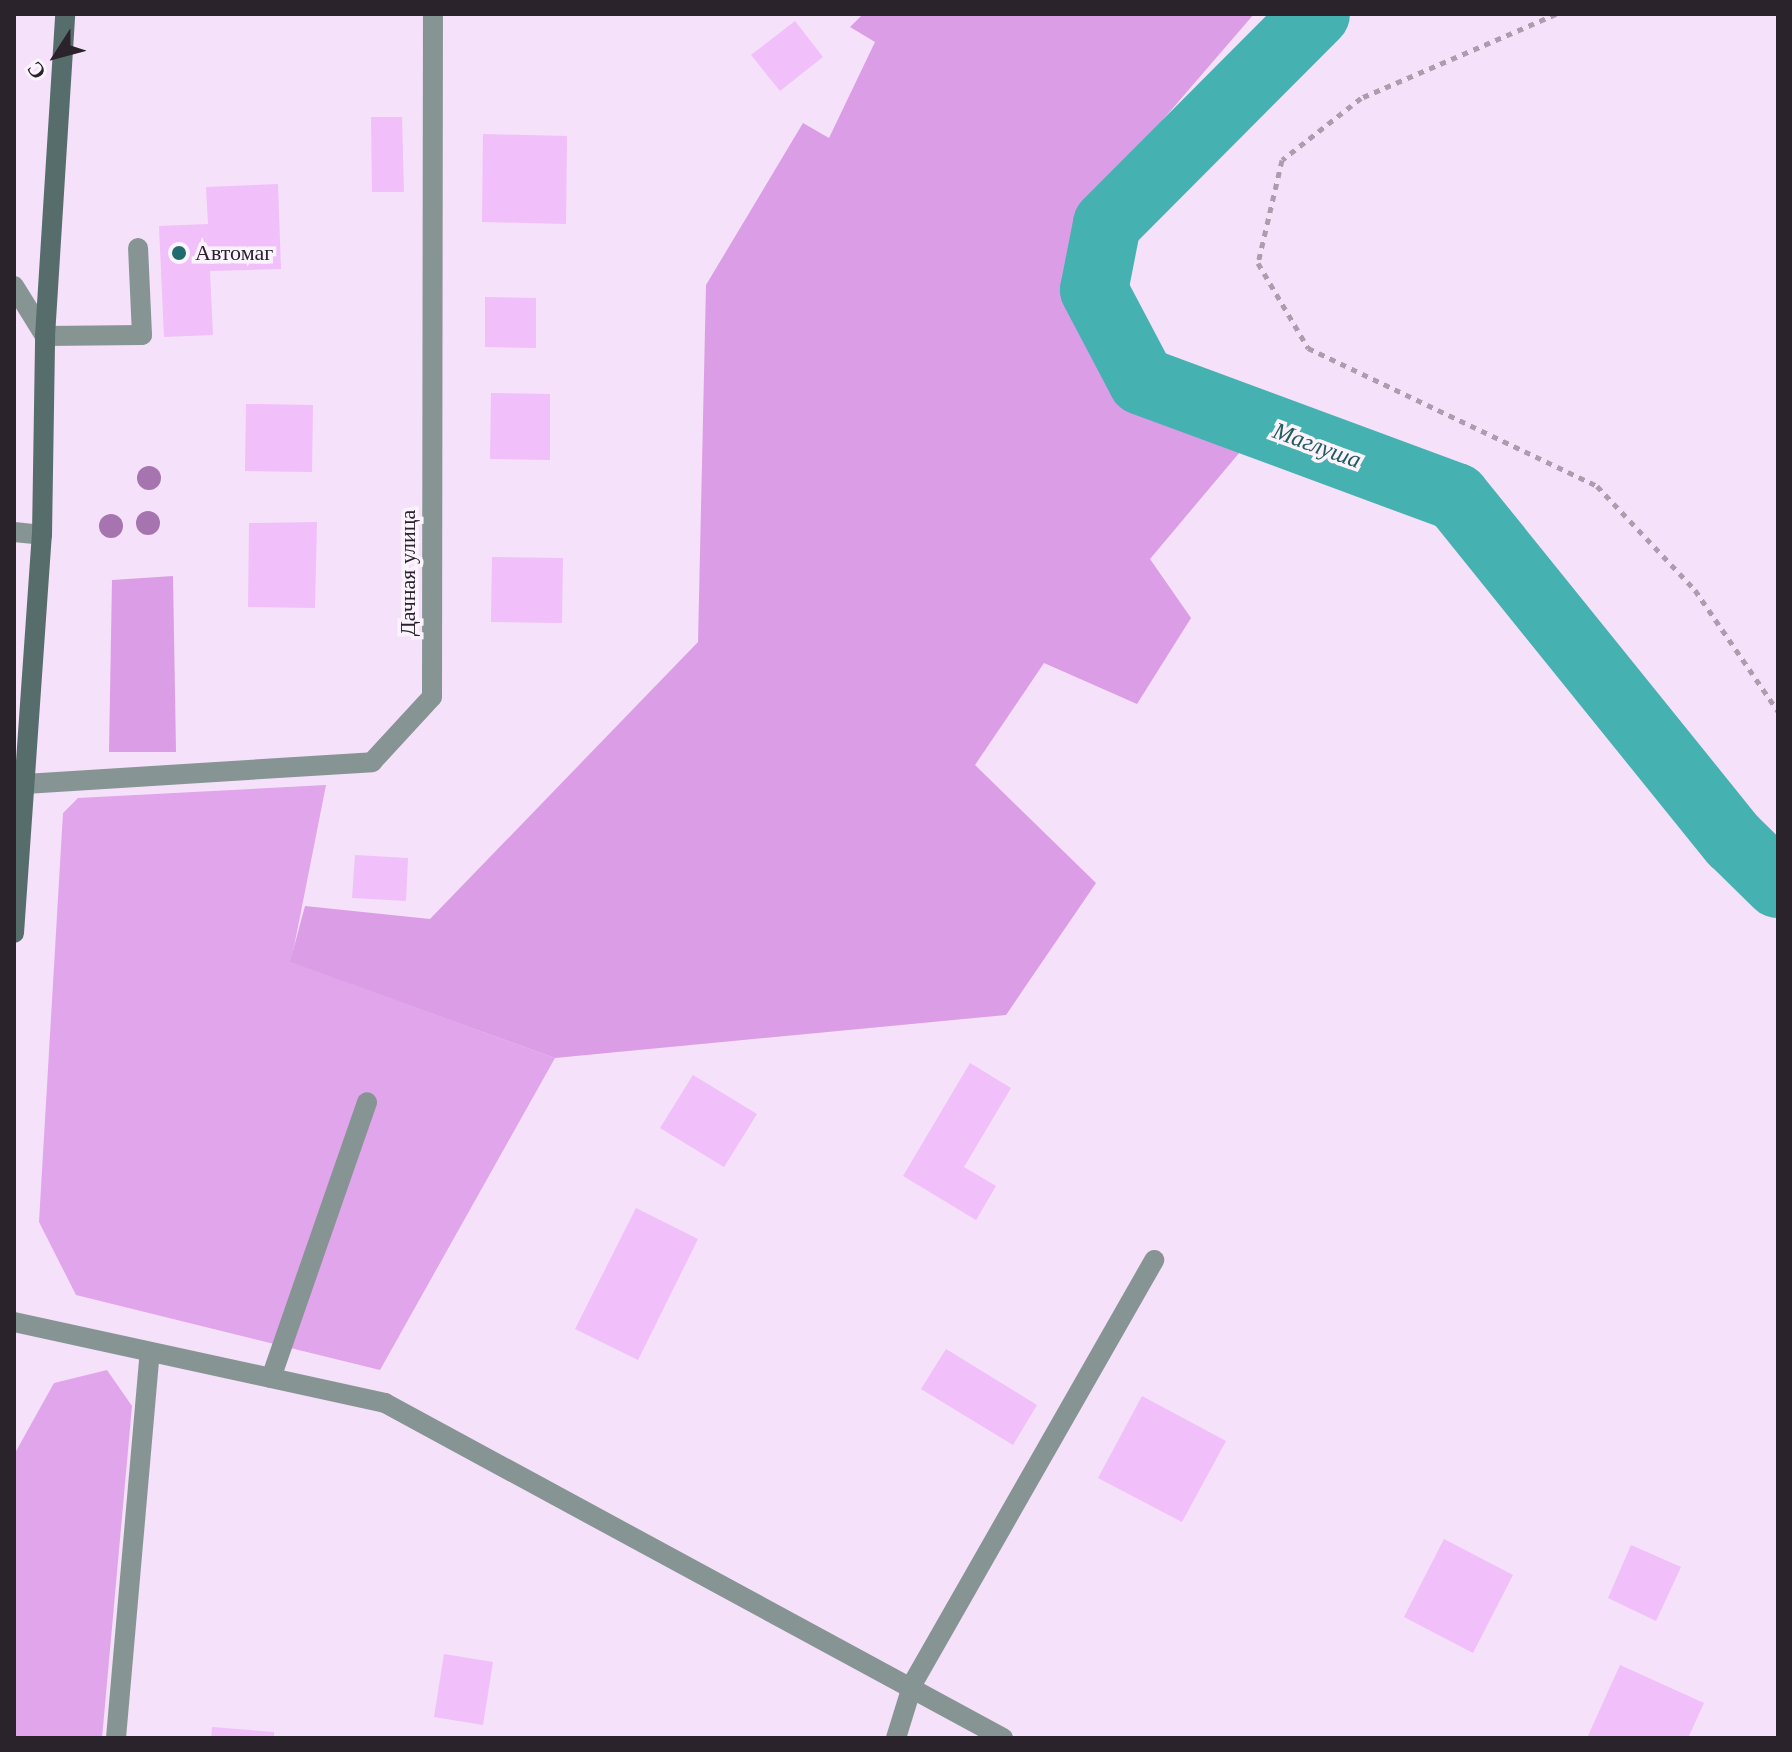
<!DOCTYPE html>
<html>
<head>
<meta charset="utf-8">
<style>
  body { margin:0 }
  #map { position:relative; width:1792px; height:1752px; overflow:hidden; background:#f5e1f9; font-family:"Times New Roman",serif }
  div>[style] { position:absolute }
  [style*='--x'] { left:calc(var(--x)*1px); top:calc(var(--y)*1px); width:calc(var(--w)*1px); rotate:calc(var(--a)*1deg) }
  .green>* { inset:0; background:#e0a5eb }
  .forest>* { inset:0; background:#db9de6 }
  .river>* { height:68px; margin:-34px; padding:0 34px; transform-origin:34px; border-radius:34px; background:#46b1b1 }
  .building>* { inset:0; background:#f1bffa }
  .path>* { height:5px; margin-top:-2.5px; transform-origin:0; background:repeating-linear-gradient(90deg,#ac9cae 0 6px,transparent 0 12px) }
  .lane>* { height:20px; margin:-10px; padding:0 10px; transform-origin:10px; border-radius:10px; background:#869594 }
  .street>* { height:20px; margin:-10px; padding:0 10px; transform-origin:10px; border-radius:10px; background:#869594 }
  .secondary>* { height:20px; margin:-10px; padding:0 10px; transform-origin:10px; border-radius:10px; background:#576d6c }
  .trees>* { width:24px; height:24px; margin:-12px; border-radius:50%; background:#a674af }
  .dots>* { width:22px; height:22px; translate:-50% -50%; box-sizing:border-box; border:4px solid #fbf3fd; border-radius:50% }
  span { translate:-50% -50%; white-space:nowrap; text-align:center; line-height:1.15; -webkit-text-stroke:7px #fbf3fd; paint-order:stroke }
  .poi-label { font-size:22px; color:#2a232b }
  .left { translate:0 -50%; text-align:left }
  .street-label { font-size:22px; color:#2a232b }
  .water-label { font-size:24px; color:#225d5d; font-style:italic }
  .frame { position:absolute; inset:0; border:16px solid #2a232b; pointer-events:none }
  .north { position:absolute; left:16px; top:16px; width:80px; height:80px; -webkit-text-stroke:6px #fbf3fd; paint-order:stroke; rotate:234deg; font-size:22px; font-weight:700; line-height:32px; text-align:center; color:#2a232b }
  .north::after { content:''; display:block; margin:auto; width:28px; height:36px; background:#2a232b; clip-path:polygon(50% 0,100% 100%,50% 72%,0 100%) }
</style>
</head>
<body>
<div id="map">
  <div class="green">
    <div style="clip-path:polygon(326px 785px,291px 962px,555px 1058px,380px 1370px,76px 1295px,39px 1222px,63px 813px,78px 798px)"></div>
    <div style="clip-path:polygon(107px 1370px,132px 1406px,102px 1738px,14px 1738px,15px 1453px,54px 1383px)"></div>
  </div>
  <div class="forest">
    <div style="clip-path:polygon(863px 14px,1254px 14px,1091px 203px,1060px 289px,1126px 399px,1245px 446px,1150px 559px,1191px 618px,1137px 704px,1044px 663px,975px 765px,1096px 883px,1006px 1015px,555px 1058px,290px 962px,305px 906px,430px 919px,698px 642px,706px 285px,803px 123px,829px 138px,875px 42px,850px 27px)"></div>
    <div style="clip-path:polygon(173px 576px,176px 752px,109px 752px,112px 580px)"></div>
  </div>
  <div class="river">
    <div style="--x:1316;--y:14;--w:296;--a:134.9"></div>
    <div style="--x:1107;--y:224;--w:67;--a:101.1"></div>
    <div style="--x:1094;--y:290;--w:103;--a:62.2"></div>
    <div style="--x:1142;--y:381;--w:335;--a:20.3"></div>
    <div style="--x:1456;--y:497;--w:442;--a:51.1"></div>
    <div style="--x:1734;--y:841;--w:62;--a:44.3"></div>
  </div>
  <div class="building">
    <div style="clip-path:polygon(795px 21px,823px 57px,780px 91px,751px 55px)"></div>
    <div style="clip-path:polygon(371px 117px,402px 117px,404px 192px,372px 192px)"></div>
    <div style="clip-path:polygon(483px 134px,567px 136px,566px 224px,482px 222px)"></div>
    <div style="clip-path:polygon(278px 184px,281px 269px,210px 271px,213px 335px,164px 337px,159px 226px,208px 224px,206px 187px)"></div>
    <div style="clip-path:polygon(485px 297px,536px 298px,536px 348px,485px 347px)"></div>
    <div style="clip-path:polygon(491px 393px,550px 394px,550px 460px,490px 459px)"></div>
    <div style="clip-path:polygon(246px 404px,313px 405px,312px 472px,245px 471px)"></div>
    <div style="clip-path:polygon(317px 522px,315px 608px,248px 607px,249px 523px)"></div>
    <div style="clip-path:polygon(492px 557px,563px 558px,562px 623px,491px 622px)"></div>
    <div style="clip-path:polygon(355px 855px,408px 858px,406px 901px,352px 898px)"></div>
    <div style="clip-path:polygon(970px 1063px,1011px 1088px,964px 1167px,996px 1186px,976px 1220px,903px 1176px)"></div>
    <div style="clip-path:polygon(693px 1075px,757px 1114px,724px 1167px,660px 1128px)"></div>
    <div style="clip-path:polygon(636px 1208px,698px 1239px,638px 1360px,575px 1329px)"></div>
    <div style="clip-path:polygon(946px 1349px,1037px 1405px,1013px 1445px,921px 1389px)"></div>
    <div style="clip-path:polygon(1142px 1396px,1226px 1441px,1182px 1522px,1098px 1478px)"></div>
    <div style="clip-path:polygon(1444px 1539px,1513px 1575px,1473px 1653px,1404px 1617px)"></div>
    <div style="clip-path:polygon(1631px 1545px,1681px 1567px,1656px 1621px,1608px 1598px)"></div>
    <div style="clip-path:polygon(444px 1654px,493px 1662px,483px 1725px,434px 1717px)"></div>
    <div style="clip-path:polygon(1620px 1665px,1704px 1703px,1688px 1738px,1587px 1738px)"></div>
    <div style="clip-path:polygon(212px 1727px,274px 1732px,274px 1738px,211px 1738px)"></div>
  </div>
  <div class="path">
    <div style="--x:1556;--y:14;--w:212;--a:156.7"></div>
    <div style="--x:1361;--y:98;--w:100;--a:141.9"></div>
    <div style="--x:1282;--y:160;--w:106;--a:103.1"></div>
    <div style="--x:1258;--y:263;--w:99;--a:59.5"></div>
    <div style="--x:1308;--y:348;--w:320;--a:25.5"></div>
    <div style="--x:1597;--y:486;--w:143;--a:46.7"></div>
    <div style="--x:1695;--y:590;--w:147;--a:55.6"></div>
  </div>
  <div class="lane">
    <div style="--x:45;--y:336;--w:97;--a:-0.6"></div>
    <div style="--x:142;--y:335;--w:87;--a:-92.6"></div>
    <div style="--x:271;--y:1378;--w:292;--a:-70.8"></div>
    <div style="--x:116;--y:1738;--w:387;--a:-85"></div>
    <div style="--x:896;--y:1738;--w:58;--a:-72.8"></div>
    <div style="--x:913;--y:1683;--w:487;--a:-60.3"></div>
  </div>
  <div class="street">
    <div style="--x:14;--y:286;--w:59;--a:58.2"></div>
    <div style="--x:14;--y:532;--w:28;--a:6"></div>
    <div style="--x:25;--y:784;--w:348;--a:-3.6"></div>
    <div style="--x:372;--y:762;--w:88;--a:-47.3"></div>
    <div style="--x:432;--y:697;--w:683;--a:-89.92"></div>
    <div style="--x:14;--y:1322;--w:380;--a:12.3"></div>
    <div style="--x:385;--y:1403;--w:703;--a:28.46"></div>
  </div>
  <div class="secondary">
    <div style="--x:14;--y:933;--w:399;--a:-86"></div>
    <div style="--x:42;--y:535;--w:199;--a:-89.1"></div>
    <div style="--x:45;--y:336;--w:323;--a:-86.4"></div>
  </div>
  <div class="trees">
    <div style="left:149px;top:478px"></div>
    <div style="left:148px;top:523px"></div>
    <div style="left:111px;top:526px"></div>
  </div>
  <div class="dots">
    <div style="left:179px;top:253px;background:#206c6c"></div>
  </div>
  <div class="poi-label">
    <span class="left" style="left:195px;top:253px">Автомаг</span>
  </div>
  <div class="street-label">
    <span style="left:408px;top:573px;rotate:-90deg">Дачная улица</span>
  </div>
  <div class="water-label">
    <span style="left:1317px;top:446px;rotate:20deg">Маглуша</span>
  </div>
  <div class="frame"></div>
  <div class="north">С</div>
</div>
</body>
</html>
